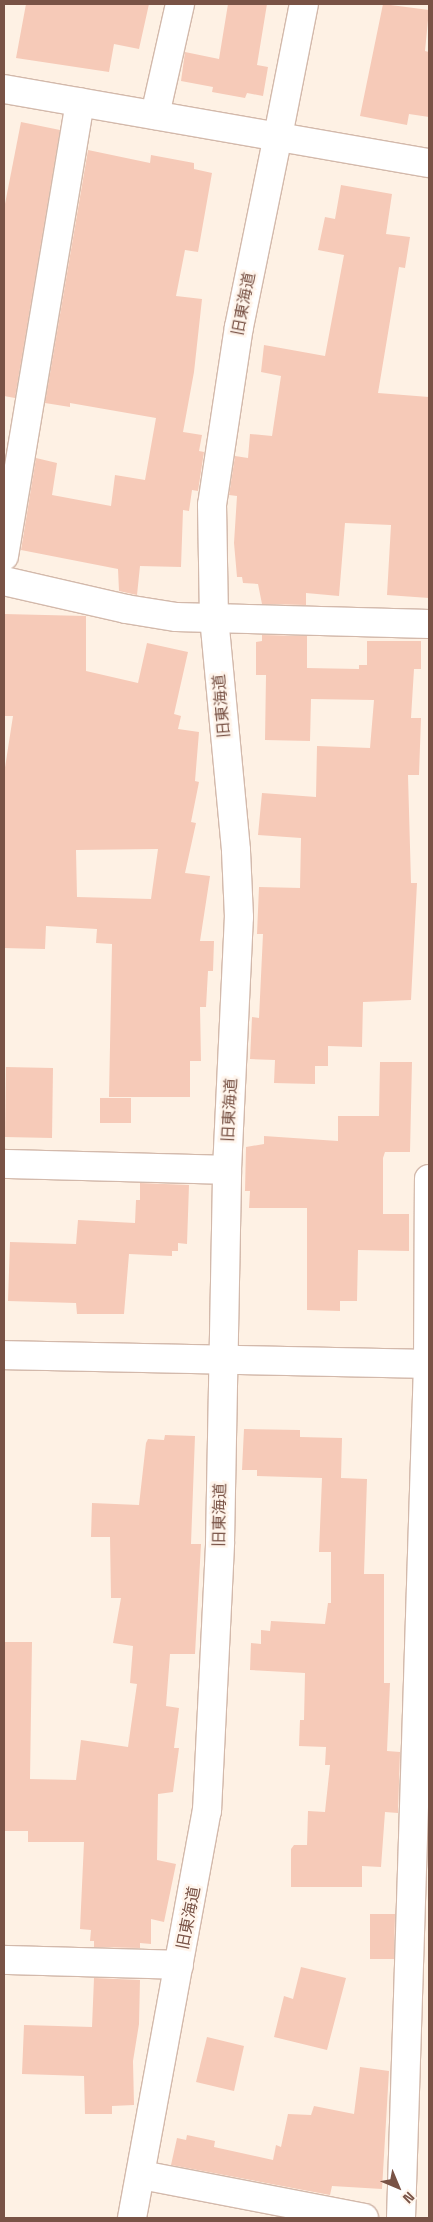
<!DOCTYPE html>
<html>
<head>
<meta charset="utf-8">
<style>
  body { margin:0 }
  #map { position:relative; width:433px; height:2222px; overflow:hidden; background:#fef1e4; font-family:"Space Grotesk","Noto Sans JP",sans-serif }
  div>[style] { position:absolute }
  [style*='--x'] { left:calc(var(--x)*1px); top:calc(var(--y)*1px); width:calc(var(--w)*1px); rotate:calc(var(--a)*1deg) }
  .building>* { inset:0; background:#f6cab8 }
  .roads { filter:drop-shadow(1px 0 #d3b9ab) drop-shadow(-1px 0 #d3b9ab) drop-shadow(0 1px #d3b9ab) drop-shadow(0 -1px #d3b9ab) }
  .street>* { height:28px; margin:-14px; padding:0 14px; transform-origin:14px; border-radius:14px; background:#fff }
  .secondary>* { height:28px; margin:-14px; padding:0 14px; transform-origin:14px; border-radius:14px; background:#fff }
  span { translate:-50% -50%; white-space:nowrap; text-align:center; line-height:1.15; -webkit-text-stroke:5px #fff5ec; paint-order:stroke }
  .street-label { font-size:16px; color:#795346 }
  .frame { position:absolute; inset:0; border:5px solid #795346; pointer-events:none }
  .north { position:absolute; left:373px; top:2162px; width:50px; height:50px; -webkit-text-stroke:4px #fff5ec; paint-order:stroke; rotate:135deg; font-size:14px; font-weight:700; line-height:20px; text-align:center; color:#795346 }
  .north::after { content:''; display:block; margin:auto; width:18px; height:22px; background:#795346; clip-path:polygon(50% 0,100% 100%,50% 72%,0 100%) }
</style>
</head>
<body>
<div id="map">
  <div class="building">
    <div style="clip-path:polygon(26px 4px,149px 4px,139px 49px,114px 44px,109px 72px,16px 58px)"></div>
    <div style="clip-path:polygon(228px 4px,267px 4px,257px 65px,268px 67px,263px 96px,247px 93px,245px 98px,212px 92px,213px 87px,181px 81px,185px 52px,219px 59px)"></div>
    <div style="clip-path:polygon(383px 4px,429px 10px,425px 51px,429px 52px,429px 117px,409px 114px,407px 125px,360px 116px)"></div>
    <div style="clip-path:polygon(21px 122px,60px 130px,15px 398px,4px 396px,4px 209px)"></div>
    <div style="clip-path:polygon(88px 150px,150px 163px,151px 155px,194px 163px,194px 169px,212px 173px,198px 252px,185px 250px,176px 296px,202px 299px,194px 372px,183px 432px,202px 435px,199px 451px,204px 452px,198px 491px,192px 490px,189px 511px,183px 510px,181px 567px,140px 566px,137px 595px,119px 591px,118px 569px,21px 550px,36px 458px,57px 463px,52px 495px,111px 506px,115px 475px,145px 480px,156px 418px,70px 403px,70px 407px,45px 403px)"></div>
    <div style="clip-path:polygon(341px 185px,392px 194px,386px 234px,410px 237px,405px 268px,399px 267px,378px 393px,429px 397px,429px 598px,387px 595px,391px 525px,345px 523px,339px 596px,306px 593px,306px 605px,262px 604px,258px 584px,243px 583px,242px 577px,237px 577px,234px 543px,237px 496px,229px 495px,235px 456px,248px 458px,250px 434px,272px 436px,281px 376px,261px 372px,264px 345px,325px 356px,344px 255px,318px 250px,325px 217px,335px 219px)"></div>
    <div style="clip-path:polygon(evenodd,4px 614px,86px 616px,86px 671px,138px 683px,147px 643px,188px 652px,174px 714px,181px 716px,178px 729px,199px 732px,195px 781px,199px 782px,191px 822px,196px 823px,185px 873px,210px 876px,200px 941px,214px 941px,213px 971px,208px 971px,206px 1007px,200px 1007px,201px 1061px,190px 1061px,190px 1097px,109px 1097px,112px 944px,96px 943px,97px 929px,46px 926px,45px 949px,4px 948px,4px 774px,13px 716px,4px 716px,4px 614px,158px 849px,151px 899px,77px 897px,76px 850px,158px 849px)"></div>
    <div style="clip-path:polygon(262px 635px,307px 636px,307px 668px,359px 669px,359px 665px,367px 665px,367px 641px,421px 641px,421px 669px,414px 669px,411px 718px,421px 718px,419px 775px,408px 775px,411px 883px,417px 883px,411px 1000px,363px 1002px,362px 1047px,328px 1046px,328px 1066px,315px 1066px,315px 1084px,274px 1083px,275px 1060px,250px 1059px,252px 1017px,259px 1018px,263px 934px,257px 934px,259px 887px,300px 888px,301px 838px,258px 835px,262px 793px,316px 797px,317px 746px,370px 748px,374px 700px,311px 699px,310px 741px,265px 740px,266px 675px,256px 675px,256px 642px,262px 641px)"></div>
    <div style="clip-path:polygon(380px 1062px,412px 1062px,410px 1152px,385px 1152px,383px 1158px,383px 1214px,409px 1214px,409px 1251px,358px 1250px,357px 1301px,340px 1301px,340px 1311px,307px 1310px,307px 1208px,249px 1208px,250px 1191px,245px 1191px,246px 1147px,264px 1144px,264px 1136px,338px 1141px,338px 1116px,379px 1116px)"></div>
    <div style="clip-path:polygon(6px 1067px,53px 1068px,52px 1138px,5px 1137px)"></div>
    <div style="clip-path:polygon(100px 1098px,131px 1098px,131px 1123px,100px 1123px)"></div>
    <div style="clip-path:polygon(140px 1183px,189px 1185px,187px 1244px,178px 1243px,178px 1251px,172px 1251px,172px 1256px,129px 1254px,124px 1314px,77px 1314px,76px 1303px,8px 1301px,10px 1242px,76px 1244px,78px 1220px,135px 1223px,136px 1200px,140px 1200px)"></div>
    <div style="clip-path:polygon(244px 1429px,300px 1430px,300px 1437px,342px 1438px,341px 1478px,367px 1479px,364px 1574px,384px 1574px,384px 1683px,390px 1683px,387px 1751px,400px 1752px,398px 1813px,385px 1812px,381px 1867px,362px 1866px,362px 1887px,291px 1887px,291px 1849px,294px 1845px,307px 1845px,308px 1811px,325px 1812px,330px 1765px,325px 1765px,326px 1747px,299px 1746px,300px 1720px,304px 1720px,305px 1673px,250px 1670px,251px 1643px,261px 1644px,261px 1630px,270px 1631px,271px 1621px,325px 1624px,328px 1603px,331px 1603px,331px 1552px,319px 1552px,322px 1478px,257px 1476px,257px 1470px,242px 1470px)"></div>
    <div style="clip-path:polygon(165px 1435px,195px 1436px,191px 1544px,201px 1544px,195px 1654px,170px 1654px,166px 1706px,179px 1708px,174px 1748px,179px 1748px,173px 1792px,158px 1794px,157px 1860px,176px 1864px,164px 1922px,151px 1919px,151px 1944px,140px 1943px,140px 1948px,94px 1947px,94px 1941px,90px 1941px,91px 1930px,80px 1929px,84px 1842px,28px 1842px,28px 1831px,4px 1831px,4px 1642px,32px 1642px,30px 1779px,76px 1780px,81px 1740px,128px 1747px,137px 1684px,130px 1683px,133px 1646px,113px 1643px,121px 1598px,111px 1598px,110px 1537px,91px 1537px,92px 1503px,139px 1505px,146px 1443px,148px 1439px,164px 1440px)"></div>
    <div style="clip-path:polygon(370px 1914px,395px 1914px,394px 1959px,370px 1959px)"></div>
    <div style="clip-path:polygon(301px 1967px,346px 1978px,327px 2050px,274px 2037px,284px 1996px,293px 1999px)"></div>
    <div style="clip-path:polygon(94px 1978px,140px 1980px,139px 2024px,133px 2061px,134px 2105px,112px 2106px,112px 2114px,85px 2114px,84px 2076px,22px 2074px,24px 2025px,92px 2027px)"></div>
    <div style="clip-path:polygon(207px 2037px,244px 2046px,234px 2091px,196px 2082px)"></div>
    <div style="clip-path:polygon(360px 2067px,389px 2071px,382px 2189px,332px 2186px,330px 2195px,171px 2165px,177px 2138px,186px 2140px,187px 2135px,215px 2141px,214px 2147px,273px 2160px,276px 2145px,281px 2147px,288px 2114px,311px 2115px,314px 2106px,354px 2114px)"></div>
  </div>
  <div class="roads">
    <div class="street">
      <div style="--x:155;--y:115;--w:114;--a:-77.3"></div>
      <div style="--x:278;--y:136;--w:135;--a:-78.9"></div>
      <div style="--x:4;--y:556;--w:460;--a:-80.5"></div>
      <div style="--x:4;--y:581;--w:125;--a:12.9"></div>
      <div style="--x:126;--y:609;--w:51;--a:9.1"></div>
      <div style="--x:176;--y:617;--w:253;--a:1.6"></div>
      <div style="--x:4;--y:1164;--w:223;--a:1.5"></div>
      <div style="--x:4;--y:1960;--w:175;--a:1.6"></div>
      <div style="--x:141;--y:2175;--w:227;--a:10.9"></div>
      <div style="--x:401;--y:2218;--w:854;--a:-88.19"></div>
      <div style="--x:428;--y:1364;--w:185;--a:-89.7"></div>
    </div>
    <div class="secondary">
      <div style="--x:4;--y:89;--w:431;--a:9.9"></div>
      <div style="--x:4;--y:1355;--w:425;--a:1.2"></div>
      <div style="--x:132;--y:2218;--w:414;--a:-79.6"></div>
      <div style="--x:207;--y:1811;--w:269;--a:-87.2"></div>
      <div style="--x:220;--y:1542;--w:372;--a:-88.9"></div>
      <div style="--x:227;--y:1170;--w:253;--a:-87.3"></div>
      <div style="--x:239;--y:917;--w:67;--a:-92.6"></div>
      <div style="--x:236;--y:850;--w:232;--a:-95.4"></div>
      <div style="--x:214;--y:619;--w:114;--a:-91"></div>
      <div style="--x:212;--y:505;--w:180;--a:-81.4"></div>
      <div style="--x:239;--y:327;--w:195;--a:-78.5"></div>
    </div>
  </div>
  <div class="street-label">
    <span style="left:244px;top:304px;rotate:-79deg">旧東海道</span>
    <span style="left:222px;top:706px;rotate:-95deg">旧東海道</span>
    <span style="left:230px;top:1110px;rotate:-87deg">旧東海道</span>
    <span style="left:220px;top:1515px;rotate:-89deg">旧東海道</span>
    <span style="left:189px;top:1918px;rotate:-79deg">旧東海道</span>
  </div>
  <div class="frame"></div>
  <div class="north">N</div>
</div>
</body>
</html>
